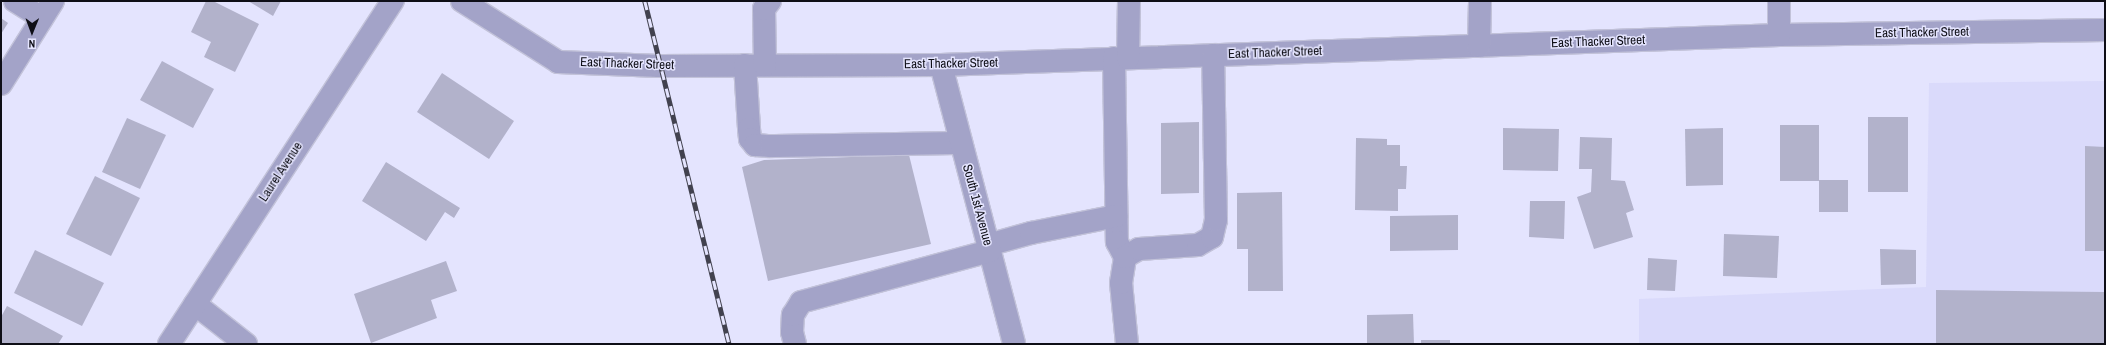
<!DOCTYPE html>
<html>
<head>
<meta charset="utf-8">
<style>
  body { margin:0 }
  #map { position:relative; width:2106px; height:345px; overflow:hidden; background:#e4e4fe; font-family:"Archivo Narrow",sans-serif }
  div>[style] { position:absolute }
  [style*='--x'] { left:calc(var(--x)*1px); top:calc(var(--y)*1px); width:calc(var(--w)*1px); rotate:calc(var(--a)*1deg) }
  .built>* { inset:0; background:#dadafb }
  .building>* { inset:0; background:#b2b2cb }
  .roads { filter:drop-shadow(1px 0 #c2c2d9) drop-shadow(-1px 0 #c2c2d9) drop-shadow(0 1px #c2c2d9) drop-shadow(0 -1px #c2c2d9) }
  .minor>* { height:22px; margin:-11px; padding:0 11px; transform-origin:11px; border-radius:11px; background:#a3a3c8 }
  .rail>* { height:4.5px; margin-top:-2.25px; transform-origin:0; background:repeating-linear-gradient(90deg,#e4e4fe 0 9px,#42424f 0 18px); box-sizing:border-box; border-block:1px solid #42424f }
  span { translate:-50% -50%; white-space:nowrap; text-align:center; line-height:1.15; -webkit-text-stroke:3px #e4e4fe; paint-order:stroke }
  .street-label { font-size:13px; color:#0e0e16 }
  .frame { position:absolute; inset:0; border:2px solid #0e0e16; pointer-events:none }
  .north { position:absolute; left:12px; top:12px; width:40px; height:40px; -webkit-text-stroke:3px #e4e4fe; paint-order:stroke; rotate:181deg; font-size:11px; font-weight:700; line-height:16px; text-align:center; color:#0e0e16 }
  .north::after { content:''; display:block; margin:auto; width:14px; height:18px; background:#0e0e16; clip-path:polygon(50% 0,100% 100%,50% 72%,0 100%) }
</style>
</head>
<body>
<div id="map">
  <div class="built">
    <div style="clip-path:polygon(2105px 81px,2105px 344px,1639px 344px,1639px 299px,1926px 287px,1929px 83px)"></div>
  </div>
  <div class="building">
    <div style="clip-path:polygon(206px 1px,213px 1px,259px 24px,235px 72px,204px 57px,211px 42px,191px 32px)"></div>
    <div style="clip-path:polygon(248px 1px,281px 1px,273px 16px)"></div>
    <div style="clip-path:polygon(1px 18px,8px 23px,1px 34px)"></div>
    <div style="clip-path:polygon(162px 61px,214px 89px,193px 128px,140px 100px)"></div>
    <div style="clip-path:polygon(442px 73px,514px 121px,489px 159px,417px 112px)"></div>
    <div style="clip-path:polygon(1868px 117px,1908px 117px,1908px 192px,1868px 192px)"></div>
    <div style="clip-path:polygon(127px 118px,166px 135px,140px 189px,102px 172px)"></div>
    <div style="clip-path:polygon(1199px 122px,1199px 193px,1161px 194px,1161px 123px)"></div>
    <div style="clip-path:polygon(1780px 125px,1819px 125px,1819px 180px,1848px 180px,1848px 212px,1819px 212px,1819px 181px,1780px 181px)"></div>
    <div style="clip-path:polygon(1503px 128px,1559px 129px,1558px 171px,1503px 170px)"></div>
    <div style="clip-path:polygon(1723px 128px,1723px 185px,1686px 186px,1685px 129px)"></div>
    <div style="clip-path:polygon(1580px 137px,1612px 138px,1611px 180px,1625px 181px,1634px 210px,1626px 213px,1633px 237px,1594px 249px,1577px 197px,1591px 192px,1592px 169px,1579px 169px)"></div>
    <div style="clip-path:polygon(1356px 138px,1387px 139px,1387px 145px,1400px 145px,1400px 166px,1407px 166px,1406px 189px,1398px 189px,1398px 211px,1355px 210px)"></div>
    <div style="clip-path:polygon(2085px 146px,2105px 147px,2105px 251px,2085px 251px)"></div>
    <div style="clip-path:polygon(909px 155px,931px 244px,768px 281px,742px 167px,764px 160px)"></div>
    <div style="clip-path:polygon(386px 162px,460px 208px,454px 218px,445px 212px,426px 241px,362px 201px)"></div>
    <div style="clip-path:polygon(95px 176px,140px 198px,111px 256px,66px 234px)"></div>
    <div style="clip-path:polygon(1282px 192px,1283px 291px,1248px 291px,1248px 249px,1237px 249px,1237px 193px)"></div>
    <div style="clip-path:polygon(1530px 201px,1565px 201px,1564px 239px,1529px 237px)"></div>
    <div style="clip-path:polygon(1458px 215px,1458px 250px,1390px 251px,1390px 216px)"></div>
    <div style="clip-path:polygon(1724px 234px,1779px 236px,1777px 278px,1723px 276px)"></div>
    <div style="clip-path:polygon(1880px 249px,1916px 250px,1916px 284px,1881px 285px)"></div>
    <div style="clip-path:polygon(35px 250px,104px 283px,82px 326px,14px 293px)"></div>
    <div style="clip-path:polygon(1648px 258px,1677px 260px,1675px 291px,1647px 290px)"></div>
    <div style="clip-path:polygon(446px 261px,457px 291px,431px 300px,437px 318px,371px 343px,354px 294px)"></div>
    <div style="clip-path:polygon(1936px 290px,2105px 292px,2105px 344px,1936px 344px)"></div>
    <div style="clip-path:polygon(7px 306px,63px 336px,58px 344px,1px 344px,1px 317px)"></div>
    <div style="clip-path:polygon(1413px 314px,1414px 344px,1367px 344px,1367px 315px)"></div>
    <div style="clip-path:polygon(1421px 340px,1450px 340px,1450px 344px,1421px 344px)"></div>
  </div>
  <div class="roads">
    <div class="minor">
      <div style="--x:15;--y:1;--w:32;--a:32"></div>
      <div style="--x:462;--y:1;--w:114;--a:32.4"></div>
      <div style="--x:558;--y:62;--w:101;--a:2.3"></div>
      <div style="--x:659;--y:66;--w:282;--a:-0.2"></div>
      <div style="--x:941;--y:65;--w:839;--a:-2.05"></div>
      <div style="--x:1779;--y:35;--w:326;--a:-0.9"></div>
      <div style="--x:1779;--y:35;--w:34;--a:-90"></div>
      <div style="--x:1479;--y:46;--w:45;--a:-88.7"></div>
      <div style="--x:1114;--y:58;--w:184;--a:89.1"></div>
      <div style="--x:1117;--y:242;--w:17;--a:62"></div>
      <div style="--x:1128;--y:58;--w:57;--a:-89"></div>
      <div style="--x:745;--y:65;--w:64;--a:86.4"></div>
      <div style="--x:749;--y:129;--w:10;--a:84"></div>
      <div style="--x:750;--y:139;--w:8;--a:50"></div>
      <div style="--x:755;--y:145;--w:16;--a:4"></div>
      <div style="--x:771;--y:146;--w:190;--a:-0.9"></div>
      <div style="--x:765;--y:65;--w:56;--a:-91"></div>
      <div style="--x:764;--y:9;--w:10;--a:-53"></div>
      <div style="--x:941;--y:65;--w:288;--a:75.3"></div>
      <div style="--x:1;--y:84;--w:98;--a:-57.9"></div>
      <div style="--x:988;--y:245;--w:45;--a:-15.6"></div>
      <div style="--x:1031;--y:233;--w:87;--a:-11.3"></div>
      <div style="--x:195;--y:304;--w:65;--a:38.1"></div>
      <div style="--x:169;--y:344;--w:410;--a:-56.9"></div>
      <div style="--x:795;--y:344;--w:12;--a:-104"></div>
      <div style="--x:792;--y:332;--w:17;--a:-87"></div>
      <div style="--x:793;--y:315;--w:15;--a:-58"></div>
      <div style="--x:801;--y:302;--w:196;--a:-15.1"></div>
      <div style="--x:1127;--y:344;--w:61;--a:-95.6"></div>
      <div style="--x:1121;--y:283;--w:26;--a:-81"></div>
      <div style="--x:1125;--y:257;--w:16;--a:-30"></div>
      <div style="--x:1139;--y:249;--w:59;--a:-3.9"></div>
      <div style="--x:1198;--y:245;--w:16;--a:-30"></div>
      <div style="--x:1212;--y:237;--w:17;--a:-77"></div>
      <div style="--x:1216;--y:220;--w:165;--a:-91"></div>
    </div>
  </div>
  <div class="rail">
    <div style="--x:645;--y:1;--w:353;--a:76.2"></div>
  </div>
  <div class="street-label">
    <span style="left:1922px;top:33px;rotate:-1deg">East Thacker Street</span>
    <span style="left:1598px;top:42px;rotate:-2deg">East Thacker Street</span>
    <span style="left:1275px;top:53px;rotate:-2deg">East Thacker Street</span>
    <span style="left:627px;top:64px;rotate:2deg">East Thacker Street</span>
    <span style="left:951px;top:64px;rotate:-1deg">East Thacker Street</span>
    <span style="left:281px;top:172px;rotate:-57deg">Laurel Avenue</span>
    <span style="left:977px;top:205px;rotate:75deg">South 1st Avenue</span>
  </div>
  <div class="frame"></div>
  <div class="north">N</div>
</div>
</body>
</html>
